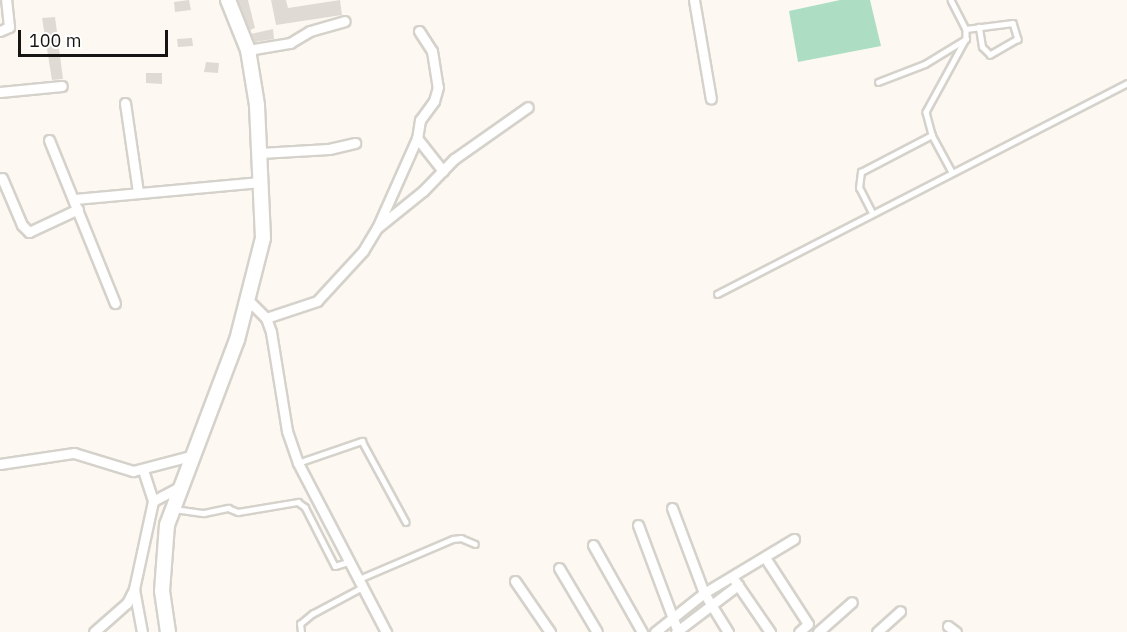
<!DOCTYPE html>
<html>
<head>
<meta charset="utf-8">
<style>
  body { margin:0 }
  #map { position:relative; width:1127px; height:632px; overflow:hidden; background:#fdf9f2; font-family:"IBM Plex Sans",sans-serif }
  div>[style] { position:absolute }
  [style*='--x'] { left:calc(var(--x)*1px); top:calc(var(--y)*1px); width:calc(var(--w)*1px); rotate:calc(var(--a)*1deg) }
  .green>* { inset:0; background:#addec3 }
  .building>* { inset:0; background:#e0dad5 }
  .roads { filter:drop-shadow(2px 0 #d5d2cb) drop-shadow(-2px 0 #d5d2cb) drop-shadow(0 2px #d5d2cb) drop-shadow(0 -2px #d5d2cb) }
  .service>* { height:4.5px; margin:-2.25px; padding:0 2.25px; transform-origin:2.25px; border-radius:2.25px; background:#fff }
  .minor>* { height:9px; margin:-4.5px; padding:0 4.5px; transform-origin:4.5px; border-radius:4.5px; background:#fff }
  .primary>* { height:14px; margin:-7px; padding:0 7px; transform-origin:7px; border-radius:7px; background:#fff }
  span { translate:-50% -50%; white-space:nowrap; text-align:center; line-height:1.15; -webkit-text-stroke:5px #fff; paint-order:stroke }
  .scale { position:absolute; left:18px; top:30px; width:150px; height:27px; box-sizing:border-box; border:3px solid #161513; border-top:0; padding-left:8px; font-size:18px; line-height:21px; white-space:nowrap; color:#161513; -webkit-text-stroke:4px #fff; paint-order:stroke }
</style>
</head>
<body>
<div id="map">
  <div class="green">
    <div style="clip-path:polygon(840px 0,870px 0,881px 46px,798px 62px,789px 11px)"></div>
  </div>
  <div class="building">
    <div style="clip-path:polygon(189px 0,191px 10px,175px 12px,174px 2px)"></div>
    <div style="clip-path:polygon(238px 0,248px 0,255px 28px,250px 30px)"></div>
    <div style="clip-path:polygon(271px 0,286px 0,288px 8px,340px 0,342px 15px,276px 25px)"></div>
    <div style="clip-path:polygon(55px 17px,63px 79px,52px 80px,42px 18px)"></div>
    <div style="clip-path:polygon(273px 29px,274px 39px,255px 42px,251px 34px)"></div>
    <div style="clip-path:polygon(192px 38px,193px 46px,178px 47px,177px 39px)"></div>
    <div style="clip-path:polygon(206px 62px,219px 63px,218px 73px,204px 72px)"></div>
    <div style="clip-path:polygon(146px 73px,162px 73px,162px 84px,146px 83px)"></div>
  </div>
  <div class="roads">
    <div class="service">
      <div style="--x:951;--y:0;--w:33;--a:63"></div>
      <div style="--x:966;--y:29;--w:10;--a:90"></div>
      <div style="--x:966;--y:39;--w:83;--a:118.7"></div>
      <div style="--x:926;--y:112;--w:24;--a:75"></div>
      <div style="--x:932;--y:135;--w:42;--a:61.6"></div>
      <div style="--x:966;--y:29;--w:47;--a:-7.3"></div>
      <div style="--x:1013;--y:23;--w:17;--a:73"></div>
      <div style="--x:1018;--y:39;--w:32;--a:150"></div>
      <div style="--x:990;--y:55;--w:11;--a:-135"></div>
      <div style="--x:982;--y:47;--w:20;--a:-99"></div>
      <div style="--x:878;--y:82;--w:50;--a:-21"></div>
      <div style="--x:925;--y:64;--w:48;--a:-31.4"></div>
      <div style="--x:872;--y:213;--w:28;--a:-117"></div>
      <div style="--x:859;--y:188;--w:16;--a:-83"></div>
      <div style="--x:861;--y:172;--w:80;--a:-27.5"></div>
      <div style="--x:717;--y:294;--w:461;--a:-27.2"></div>
      <div style="--x:298;--y:463;--w:68;--a:-19"></div>
      <div style="--x:362;--y:441;--w:92;--a:61.5"></div>
      <div style="--x:174;--y:509;--w:30;--a:8"></div>
      <div style="--x:204;--y:513;--w:25;--a:-12"></div>
      <div style="--x:228;--y:508;--w:11;--a:22"></div>
      <div style="--x:238;--y:512;--w:61;--a:-9.5"></div>
      <div style="--x:298;--y:502;--w:9;--a:36"></div>
      <div style="--x:305;--y:507;--w:66;--a:63"></div>
      <div style="--x:335;--y:566;--w:14;--a:-17"></div>
      <div style="--x:359;--y:579;--w:102;--a:-23.1"></div>
      <div style="--x:453;--y:539;--w:8;--a:-7"></div>
      <div style="--x:461;--y:538;--w:15;--a:23"></div>
      <div style="--x:301;--y:632;--w:8;--a:-97"></div>
      <div style="--x:300;--y:624;--w:16;--a:-40"></div>
      <div style="--x:312;--y:614;--w:55;--a:-28"></div>
    </div>
    <div class="minor">
      <div style="--x:694;--y:0;--w:100;--a:80.3"></div>
      <div style="--x:0;--y:31;--w:10;--a:-24"></div>
      <div style="--x:9;--y:27;--w:27;--a:-96"></div>
      <div style="--x:419;--y:31;--w:24;--a:57"></div>
      <div style="--x:432;--y:51;--w:36;--a:81"></div>
      <div style="--x:438;--y:87;--w:15;--a:106"></div>
      <div style="--x:434;--y:101;--w:24;--a:126"></div>
      <div style="--x:420;--y:120;--w:18;--a:99"></div>
      <div style="--x:417;--y:138;--w:42;--a:51.8"></div>
      <div style="--x:248;--y:50;--w:43;--a:-9.5"></div>
      <div style="--x:290;--y:43;--w:23;--a:-31"></div>
      <div style="--x:310;--y:31;--w:36;--a:-16"></div>
      <div style="--x:0;--y:92;--w:62;--a:-5.5"></div>
      <div style="--x:125;--y:103;--w:90;--a:81.7"></div>
      <div style="--x:49;--y:140;--w:176;--a:68"></div>
      <div style="--x:260;--y:153;--w:69;--a:-3.3"></div>
      <div style="--x:329;--y:149;--w:27;--a:-13"></div>
      <div style="--x:2;--y:178;--w:51;--a:66.9"></div>
      <div style="--x:22;--y:225;--w:10;--a:45"></div>
      <div style="--x:29;--y:232;--w:54;--a:-25.1"></div>
      <div style="--x:74;--y:199;--w:188;--a:-5.2"></div>
      <div style="--x:377;--y:228;--w:98;--a:-66"></div>
      <div style="--x:250;--y:302;--w:23;--a:45"></div>
      <div style="--x:266;--y:318;--w:15;--a:70"></div>
      <div style="--x:271;--y:332;--w:100;--a:80.8"></div>
      <div style="--x:287;--y:431;--w:34;--a:71"></div>
      <div style="--x:298;--y:463;--w:191;--a:62.5"></div>
      <div style="--x:266;--y:318;--w:54;--a:-18.4"></div>
      <div style="--x:317;--y:301;--w:68;--a:-47.4"></div>
      <div style="--x:363;--y:251;--w:27;--a:-59"></div>
      <div style="--x:377;--y:228;--w:59;--a:-38.8"></div>
      <div style="--x:423;--y:191;--w:45;--a:-45.9"></div>
      <div style="--x:454;--y:159;--w:90;--a:-35.1"></div>
      <div style="--x:0;--y:464;--w:75;--a:-8.5"></div>
      <div style="--x:74;--y:453;--w:62;--a:17"></div>
      <div style="--x:133;--y:471;--w:59;--a:-14.7"></div>
      <div style="--x:143;--y:470;--w:33;--a:72"></div>
      <div style="--x:672;--y:508;--w:91;--a:69.4"></div>
      <div style="--x:704;--y:593;--w:46;--a:58.4"></div>
      <div style="--x:638;--y:525;--w:114;--a:69.5"></div>
      <div style="--x:593;--y:545;--w:100;--a:60.6"></div>
      <div style="--x:766;--y:559;--w:77;--a:57.1"></div>
      <div style="--x:808;--y:624;--w:12;--a:138"></div>
      <div style="--x:559;--y:568;--w:74;--a:59.3"></div>
      <div style="--x:515;--y:581;--w:62;--a:55.5"></div>
      <div style="--x:735;--y:581;--w:62;--a:55.5"></div>
      <div style="--x:134;--y:589;--w:44;--a:79.5"></div>
      <div style="--x:948;--y:626;--w:10;--a:37"></div>
      <div style="--x:94;--y:632;--w:44;--a:-41.3"></div>
      <div style="--x:127;--y:603;--w:16;--a:-63"></div>
      <div style="--x:134;--y:589;--w:90;--a:-77.8"></div>
      <div style="--x:153;--y:501;--w:30;--a:-28"></div>
      <div style="--x:655;--y:632;--w:63;--a:-38.5"></div>
      <div style="--x:704;--y:593;--w:105;--a:-31"></div>
      <div style="--x:676;--y:632;--w:78;--a:-37.2"></div>
      <div style="--x:818;--y:632;--w:45;--a:-41.4"></div>
      <div style="--x:877;--y:632;--w:31;--a:-42"></div>
    </div>
    <div class="primary">
      <div style="--x:168;--y:632;--w:41;--a:-98.3"></div>
      <div style="--x:162;--y:591;--w:66;--a:-85.7"></div>
      <div style="--x:167;--y:525;--w:198;--a:-69.3"></div>
      <div style="--x:237;--y:340;--w:105;--a:-75.7"></div>
      <div style="--x:263;--y:238;--w:133;--a:-92.6"></div>
      <div style="--x:257;--y:105;--w:56;--a:-99.3"></div>
      <div style="--x:248;--y:50;--w:54;--a:-111.8"></div>
    </div>
  </div>
  <div class="scale">100 m</div>
</div>
</body>
</html>
